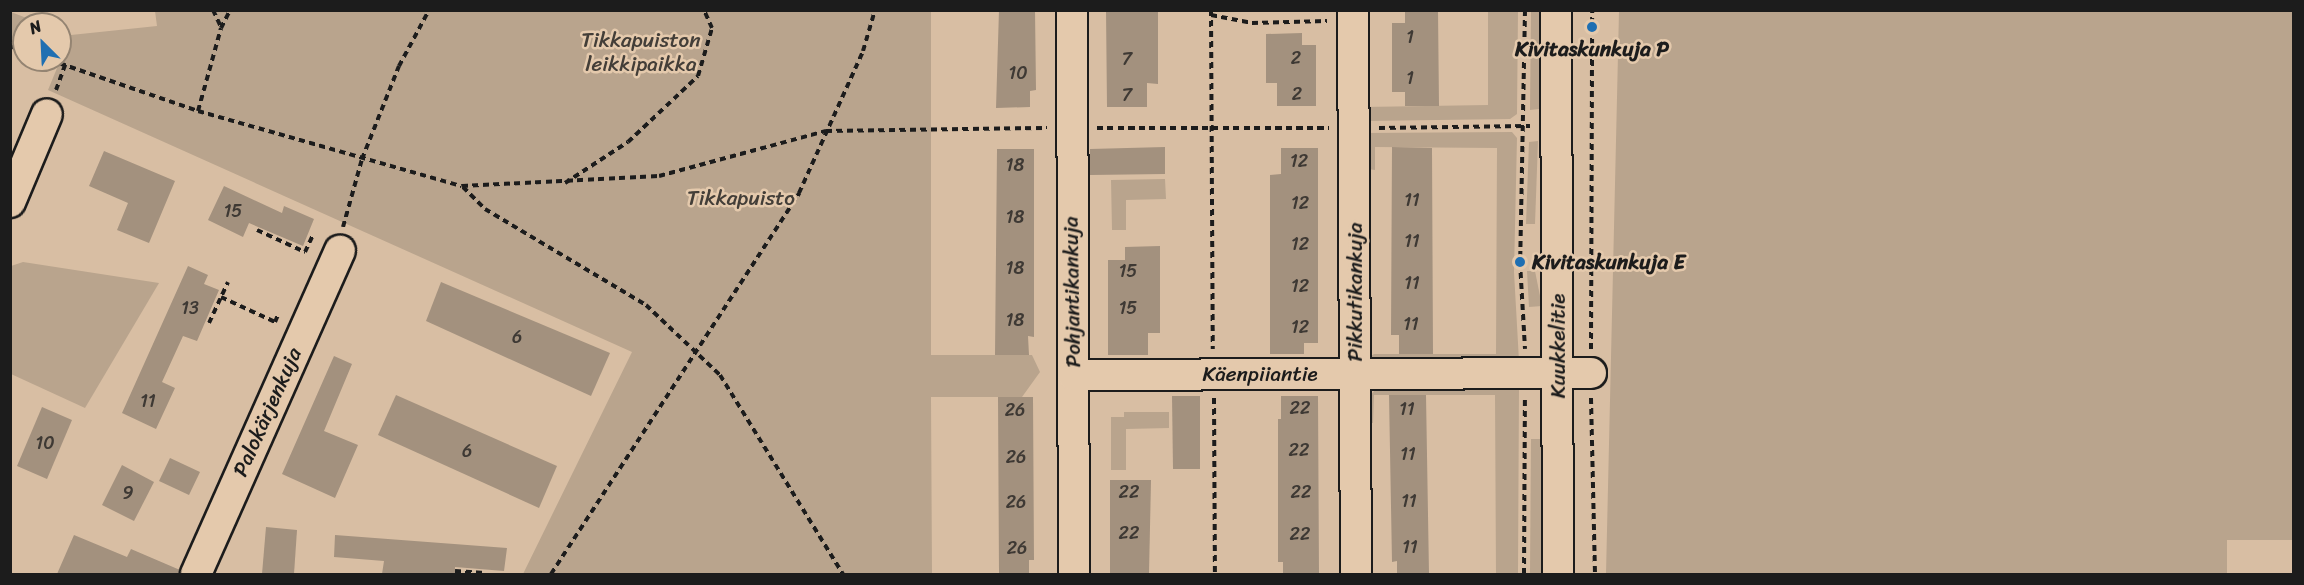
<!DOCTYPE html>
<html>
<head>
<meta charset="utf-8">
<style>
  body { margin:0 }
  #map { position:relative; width:2304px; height:585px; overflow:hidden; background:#d8bea3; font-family:Sriracha,sans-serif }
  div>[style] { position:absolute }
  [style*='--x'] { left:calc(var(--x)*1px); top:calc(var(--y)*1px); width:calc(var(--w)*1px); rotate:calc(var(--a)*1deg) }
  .green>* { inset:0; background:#b9a48d }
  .building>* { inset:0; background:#a3917e }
  .path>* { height:4px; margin-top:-2px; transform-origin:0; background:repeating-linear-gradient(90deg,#1c1c1c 0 6px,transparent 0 10.5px) }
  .roads { filter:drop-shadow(2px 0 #1c1c1c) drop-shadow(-2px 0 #1c1c1c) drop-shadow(0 2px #1c1c1c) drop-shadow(0 -2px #1c1c1c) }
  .minor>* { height:30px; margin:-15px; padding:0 15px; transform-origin:15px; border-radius:15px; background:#e4c9ac }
  .dots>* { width:16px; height:16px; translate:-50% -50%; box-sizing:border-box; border:3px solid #e4c9ac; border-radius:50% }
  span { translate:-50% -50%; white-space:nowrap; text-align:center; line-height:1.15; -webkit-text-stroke:5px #e4c9ac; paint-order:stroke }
  .number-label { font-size:18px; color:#3e3934 }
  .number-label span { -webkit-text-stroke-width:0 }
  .park-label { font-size:21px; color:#433e38 }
  .poi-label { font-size:21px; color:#1c1c1c; font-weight:700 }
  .left { translate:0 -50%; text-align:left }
  .street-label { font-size:21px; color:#1c1c1c }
  .frame { position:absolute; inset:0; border:12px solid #1c1c1c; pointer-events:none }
  .north { position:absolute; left:12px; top:12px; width:60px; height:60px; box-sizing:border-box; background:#e4c9ac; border:2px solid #948472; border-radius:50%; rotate:336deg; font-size:16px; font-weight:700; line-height:24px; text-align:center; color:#1c1c1c }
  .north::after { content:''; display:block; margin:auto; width:21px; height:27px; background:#1f6fb2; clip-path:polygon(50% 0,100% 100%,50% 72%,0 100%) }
</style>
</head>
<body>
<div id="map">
  <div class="green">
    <div style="clip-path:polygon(155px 11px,931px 11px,931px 355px,1032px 355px,1040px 372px,1022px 397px,931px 397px,932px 574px,523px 574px,632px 352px,48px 90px,62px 56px,60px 31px,71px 35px,157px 26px)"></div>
    <div style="clip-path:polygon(1488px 11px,1518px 11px,1517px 114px,1510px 119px,1365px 121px,1364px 107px,1488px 105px)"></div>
    <div style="clip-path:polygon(1531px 11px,1543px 11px,1539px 109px,1530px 110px)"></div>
    <div style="clip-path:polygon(1619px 11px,2293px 11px,2293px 540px,2227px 540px,2227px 574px,1606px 574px)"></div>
    <div style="clip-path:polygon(11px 12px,42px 24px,24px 24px,24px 42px,11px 37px)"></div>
    <div style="clip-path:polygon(1512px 132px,1517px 138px,1514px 272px,1519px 361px,1374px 362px,1368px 358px,1374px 354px,1496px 354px,1497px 148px,1375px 147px,1375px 170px,1368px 169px,1364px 133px)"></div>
    <div style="clip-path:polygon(1538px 141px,1535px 224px,1526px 224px,1529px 142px)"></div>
    <div style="clip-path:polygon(1165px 179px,1166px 199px,1126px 200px,1126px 230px,1112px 230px,1111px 180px)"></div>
    <div style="clip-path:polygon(23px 262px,159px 283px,85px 408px,11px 374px,11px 266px)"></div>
    <div style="clip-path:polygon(1527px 271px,1535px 271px,1542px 306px,1529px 307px)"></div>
    <div style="clip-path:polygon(1519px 387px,1518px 574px,1496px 574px,1495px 395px,1374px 395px,1373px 423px,1370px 423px,1367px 399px,1376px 389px)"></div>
    <div style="clip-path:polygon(1124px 412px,1169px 412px,1169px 428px,1126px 429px,1126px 470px,1111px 470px,1111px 417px,1124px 417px)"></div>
    <div style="clip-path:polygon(1531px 439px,1545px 439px,1545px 574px,1530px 574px)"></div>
  </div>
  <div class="building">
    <div style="clip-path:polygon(999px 10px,1035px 10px,1036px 90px,1030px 91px,1030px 107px,996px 108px)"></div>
    <div style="clip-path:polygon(1106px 10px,1158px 10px,1158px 84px,1147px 83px,1147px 107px,1107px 107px)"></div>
    <div style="clip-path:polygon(1405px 10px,1438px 10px,1439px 106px,1405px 106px,1405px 92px,1392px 92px,1392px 23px,1405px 23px)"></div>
    <div style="clip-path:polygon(1302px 33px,1302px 45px,1316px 45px,1316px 106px,1277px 106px,1277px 83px,1266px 83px,1266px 34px)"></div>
    <div style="clip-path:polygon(1165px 147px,1165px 174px,1090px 175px,1090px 149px)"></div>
    <div style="clip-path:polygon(1392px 147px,1432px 148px,1433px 354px,1399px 354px,1399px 335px,1391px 335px)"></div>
    <div style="clip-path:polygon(1281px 148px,1318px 148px,1318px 343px,1304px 343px,1304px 354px,1270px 354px,1270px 175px,1281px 174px)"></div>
    <div style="clip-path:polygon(997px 149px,1034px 149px,1034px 337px,1028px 336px,1029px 355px,995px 355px)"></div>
    <div style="clip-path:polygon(104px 151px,175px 181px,149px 243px,117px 230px,128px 203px,89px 186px)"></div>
    <div style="clip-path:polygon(224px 186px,282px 213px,284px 206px,314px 219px,303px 246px,249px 223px,243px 237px,208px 220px)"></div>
    <div style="clip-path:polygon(1160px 246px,1160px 333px,1148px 333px,1148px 355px,1108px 355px,1108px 260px,1125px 260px,1125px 247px)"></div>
    <div style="clip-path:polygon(188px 266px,208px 275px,204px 284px,219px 290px,197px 341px,183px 336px,162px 382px,175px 388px,156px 429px,122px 413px)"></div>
    <div style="clip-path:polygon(441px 282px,610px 353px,591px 396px,426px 321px)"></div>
    <div style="clip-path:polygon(334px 356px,352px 364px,324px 431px,358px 445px,335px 498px,282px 474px)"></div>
    <div style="clip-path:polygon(396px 395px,557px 466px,539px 508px,378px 435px)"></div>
    <div style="clip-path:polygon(1389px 395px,1426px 395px,1429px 574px,1397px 574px,1397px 561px,1392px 562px)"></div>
    <div style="clip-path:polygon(1172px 396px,1200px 396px,1200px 469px,1173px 469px)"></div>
    <div style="clip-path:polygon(1281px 396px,1318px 396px,1319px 574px,1283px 574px,1283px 562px,1278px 562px,1278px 419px,1281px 419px)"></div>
    <div style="clip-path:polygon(998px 397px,1033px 397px,1034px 560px,1029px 560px,1029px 574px,999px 574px)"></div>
    <div style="clip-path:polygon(42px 407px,72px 420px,47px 479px,17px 466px)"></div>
    <div style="clip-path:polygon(170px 458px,200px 472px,189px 495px,159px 481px)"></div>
    <div style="clip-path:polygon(122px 465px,154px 482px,134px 521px,102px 505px)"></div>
    <div style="clip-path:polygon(1110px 480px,1151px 480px,1149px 574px,1110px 574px)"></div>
    <div style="clip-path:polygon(266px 527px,297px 530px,294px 574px,262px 574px)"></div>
    <div style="clip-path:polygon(74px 535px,127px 557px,131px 549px,180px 570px,179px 574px,57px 574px)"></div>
    <div style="clip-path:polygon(335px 535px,507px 548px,504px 571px,455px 567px,455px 574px,382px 574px,384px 561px,334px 557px)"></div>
  </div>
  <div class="path">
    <div style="--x:213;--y:10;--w:19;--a:65"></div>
    <div style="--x:1211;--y:10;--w:339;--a:89.7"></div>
    <div style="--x:1525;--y:10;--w:252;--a:91.1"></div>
    <div style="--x:1520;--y:262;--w:87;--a:86.7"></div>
    <div style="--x:1211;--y:15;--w:42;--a:11"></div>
    <div style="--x:1252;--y:23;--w:75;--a:-1.5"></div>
    <div style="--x:10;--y:46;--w:15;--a:20"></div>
    <div style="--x:50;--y:60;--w:157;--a:19"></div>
    <div style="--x:198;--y:111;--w:274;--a:15.9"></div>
    <div style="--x:462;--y:186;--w:197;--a:-2.9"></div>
    <div style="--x:659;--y:176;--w:173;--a:-15.1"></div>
    <div style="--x:826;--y:131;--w:221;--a:-0.8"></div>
    <div style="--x:56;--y:90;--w:27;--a:-70"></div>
    <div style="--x:198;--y:111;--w:86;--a:-74.5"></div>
    <div style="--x:221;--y:28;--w:20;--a:-63"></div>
    <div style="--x:1097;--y:128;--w:232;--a:0"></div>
    <div style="--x:1379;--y:128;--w:151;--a:-0.8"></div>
    <div style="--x:565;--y:183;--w:75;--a:-33.1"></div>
    <div style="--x:628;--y:142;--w:96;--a:-43.3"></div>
    <div style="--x:698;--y:76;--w:50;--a:-73.7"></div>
    <div style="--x:712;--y:28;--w:20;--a:-114"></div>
    <div style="--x:463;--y:187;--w:31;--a:45"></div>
    <div style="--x:485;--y:209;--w:187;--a:30.8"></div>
    <div style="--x:646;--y:305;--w:102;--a:43.4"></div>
    <div style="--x:720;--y:375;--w:234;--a:58.3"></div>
    <div style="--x:343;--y:227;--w:71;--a:-74.4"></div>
    <div style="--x:362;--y:159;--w:100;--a:-68.3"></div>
    <div style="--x:399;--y:66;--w:64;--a:-61.8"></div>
    <div style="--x:257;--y:230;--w:53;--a:24.6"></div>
    <div style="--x:305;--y:252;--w:17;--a:-65"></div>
    <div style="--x:221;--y:297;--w:60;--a:24.8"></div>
    <div style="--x:275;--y:322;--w:8;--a:-67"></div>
    <div style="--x:209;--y:323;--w:45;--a:-65.1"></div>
    <div style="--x:1591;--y:349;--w:339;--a:-89.8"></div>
    <div style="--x:1214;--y:398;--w:176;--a:89.7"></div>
    <div style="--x:1591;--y:398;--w:176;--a:88.7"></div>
    <div style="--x:455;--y:571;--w:30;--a:4"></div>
    <div style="--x:551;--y:574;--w:455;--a:-56.9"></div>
    <div style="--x:799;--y:193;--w:156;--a:-65.7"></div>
    <div style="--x:863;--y:51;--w:43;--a:-73.7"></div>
    <div style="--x:1524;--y:574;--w:176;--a:-89.7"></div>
  </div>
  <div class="roads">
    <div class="minor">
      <div style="--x:1072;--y:10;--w:564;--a:89.8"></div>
      <div style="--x:1353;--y:10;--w:564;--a:89.7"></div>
      <div style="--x:1556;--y:10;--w:564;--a:89.8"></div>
      <div style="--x:10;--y:202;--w:95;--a:-67.2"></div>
      <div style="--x:1073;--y:375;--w:518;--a:-0.22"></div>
      <div style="--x:196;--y:574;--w:354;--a:-66"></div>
    </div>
  </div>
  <div class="dots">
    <div style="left:1592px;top:27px;background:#1f6fb2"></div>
    <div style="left:1520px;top:262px;background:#1f6fb2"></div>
  </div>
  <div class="number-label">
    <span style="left:1410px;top:37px">1</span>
    <span style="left:1296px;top:58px">2</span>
    <span style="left:1127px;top:59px">7</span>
    <span style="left:1018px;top:73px">10</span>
    <span style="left:1410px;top:78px">1</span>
    <span style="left:1297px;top:94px">2</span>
    <span style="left:1127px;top:95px">7</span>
    <span style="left:1299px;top:161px">12</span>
    <span style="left:1015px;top:165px">18</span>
    <span style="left:1412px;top:200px">11</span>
    <span style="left:1300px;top:203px">12</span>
    <span style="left:233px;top:211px">15</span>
    <span style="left:1015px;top:217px">18</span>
    <span style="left:1412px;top:241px">11</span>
    <span style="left:1300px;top:244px">12</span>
    <span style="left:1015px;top:268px">18</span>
    <span style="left:1128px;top:271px">15</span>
    <span style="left:1412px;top:283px">11</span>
    <span style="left:1300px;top:286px">12</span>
    <span style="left:190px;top:308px">13</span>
    <span style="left:1128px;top:308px">15</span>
    <span style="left:1015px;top:320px">18</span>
    <span style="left:1411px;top:324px">11</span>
    <span style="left:1300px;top:327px">12</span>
    <span style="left:517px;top:337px">6</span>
    <span style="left:148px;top:401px">11</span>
    <span style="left:1300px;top:408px">22</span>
    <span style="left:1407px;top:409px">11</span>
    <span style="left:1015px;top:410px">26</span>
    <span style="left:45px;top:443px">10</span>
    <span style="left:1299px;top:450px">22</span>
    <span style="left:467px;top:451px">6</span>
    <span style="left:1408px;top:454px">11</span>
    <span style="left:1016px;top:457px">26</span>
    <span style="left:1129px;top:492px">22</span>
    <span style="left:1301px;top:492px">22</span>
    <span style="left:128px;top:493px">9</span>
    <span style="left:1409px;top:501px">11</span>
    <span style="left:1016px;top:502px">26</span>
    <span style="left:1129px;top:533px">22</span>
    <span style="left:1300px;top:534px">22</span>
    <span style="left:1410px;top:547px">11</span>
    <span style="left:1017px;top:548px">26</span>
  </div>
  <div class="park-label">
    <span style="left:641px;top:52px">Tikkapuiston<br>leikkipaikka</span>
    <span style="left:741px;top:198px">Tikkapuisto</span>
  </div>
  <div class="poi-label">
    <span style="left:1592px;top:49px">Kivitaskunkuja P</span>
    <span class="left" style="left:1532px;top:262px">Kivitaskunkuja E</span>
  </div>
  <div class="street-label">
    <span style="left:1072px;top:292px;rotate:-91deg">Pohjantikankuja</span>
    <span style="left:1355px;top:292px;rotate:-90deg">Pikkutikankuja</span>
    <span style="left:1558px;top:346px;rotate:-90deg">Kuukkelitie</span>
    <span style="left:1260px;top:374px">Käenpiiantie</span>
    <span style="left:267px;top:412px;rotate:-66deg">Palokärjenkuja</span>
  </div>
  <div class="frame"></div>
  <div class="north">N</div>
</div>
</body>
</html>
